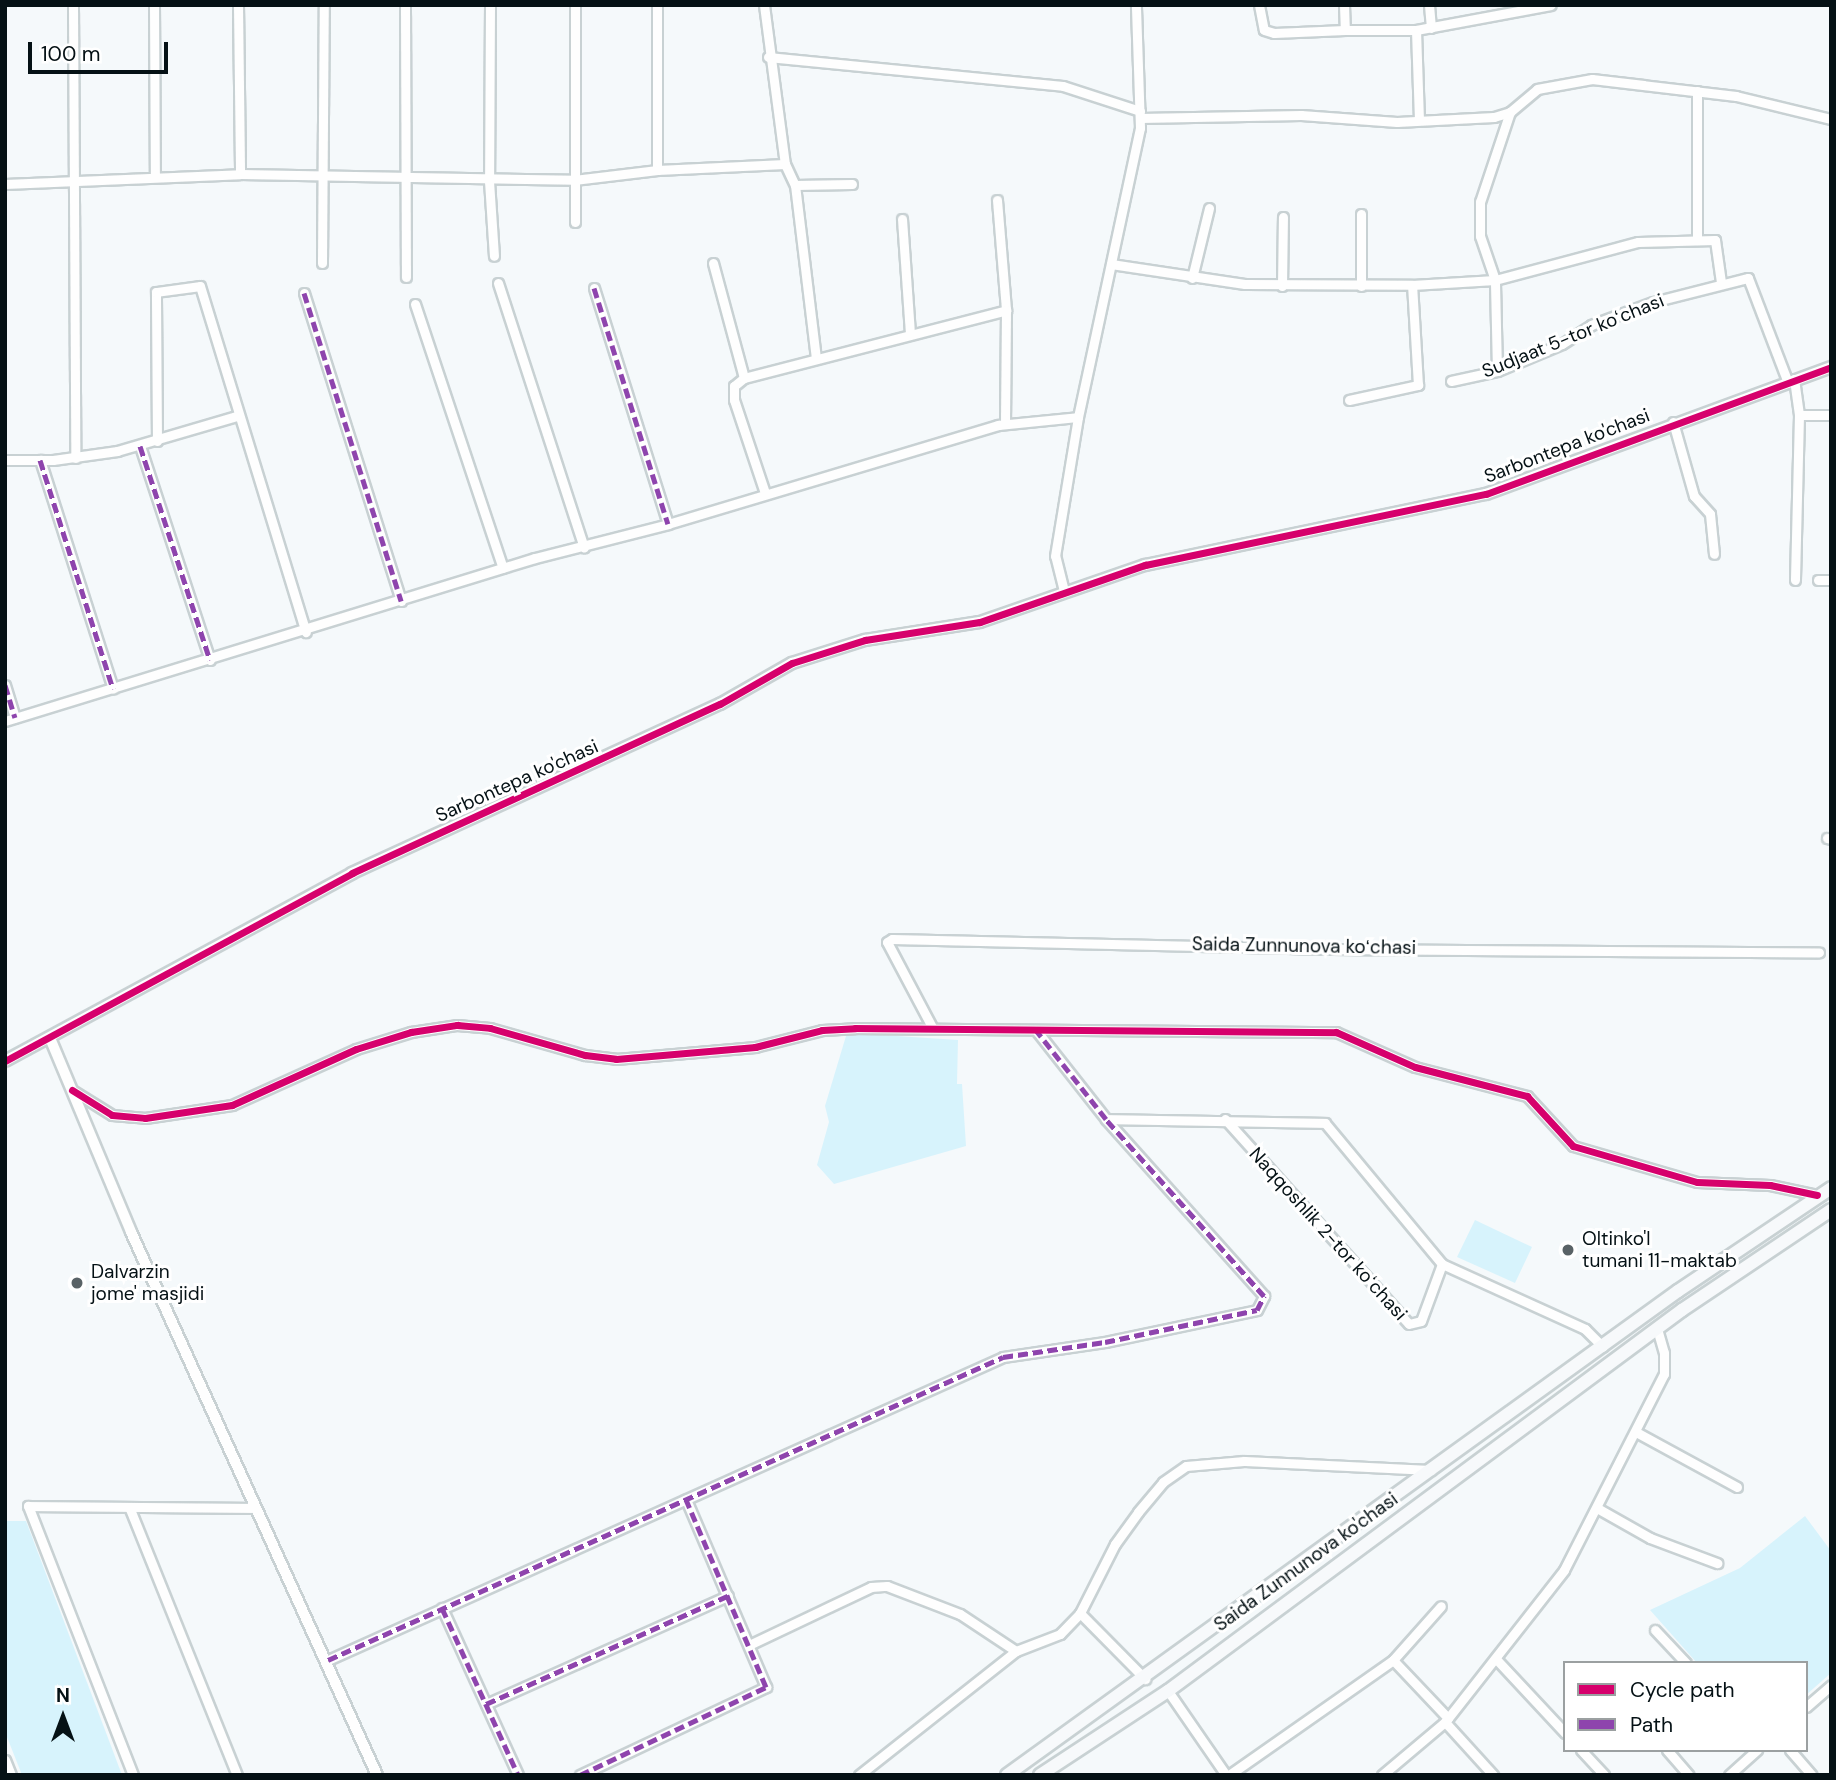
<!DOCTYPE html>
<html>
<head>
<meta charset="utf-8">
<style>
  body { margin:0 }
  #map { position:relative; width:1836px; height:1780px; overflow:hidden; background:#f5f9fb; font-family:"DM Sans",sans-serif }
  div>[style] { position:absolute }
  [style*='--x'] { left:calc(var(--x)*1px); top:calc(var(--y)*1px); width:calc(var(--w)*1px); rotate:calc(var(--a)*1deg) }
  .green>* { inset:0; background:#d7f3fc }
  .roads { filter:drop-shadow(2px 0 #c8d1d3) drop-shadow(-2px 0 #c8d1d3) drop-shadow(0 2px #c8d1d3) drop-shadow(0 -2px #c8d1d3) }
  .minor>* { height:9px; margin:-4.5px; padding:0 4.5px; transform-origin:4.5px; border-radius:4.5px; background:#fefefe }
  .tertiary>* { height:10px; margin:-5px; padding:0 5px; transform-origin:5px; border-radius:5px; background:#fefefe }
  .secondary>* { height:12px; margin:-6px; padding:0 6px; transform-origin:6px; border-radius:6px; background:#f7f9fb }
  .quiet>* { height:5px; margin-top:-2.5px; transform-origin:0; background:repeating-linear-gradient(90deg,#8e44ad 0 10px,transparent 0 15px) }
  .cycleway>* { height:7px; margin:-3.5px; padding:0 3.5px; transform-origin:3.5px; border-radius:3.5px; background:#d6006c }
  .dots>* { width:19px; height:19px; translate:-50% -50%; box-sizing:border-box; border:4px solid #fff; border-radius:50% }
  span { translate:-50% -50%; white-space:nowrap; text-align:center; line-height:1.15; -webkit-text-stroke:6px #fff; paint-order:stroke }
  .street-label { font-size:19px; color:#051115 }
  .poi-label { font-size:19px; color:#051115 }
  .left { translate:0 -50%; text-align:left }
  .frame { position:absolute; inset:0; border:7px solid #051115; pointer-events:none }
  .legend { position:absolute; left:1563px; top:1661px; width:245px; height:91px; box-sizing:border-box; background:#fff; border:2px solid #9ba0a1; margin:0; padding:9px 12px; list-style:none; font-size:21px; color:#051115 }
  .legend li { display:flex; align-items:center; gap:14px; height:35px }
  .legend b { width:35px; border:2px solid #9ba0a1 }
  .north { position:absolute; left:28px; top:1682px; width:70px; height:70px; -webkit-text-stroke:5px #fff; paint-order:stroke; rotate:0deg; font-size:19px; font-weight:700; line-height:28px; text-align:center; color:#051115 }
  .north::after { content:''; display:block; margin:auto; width:24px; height:32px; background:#051115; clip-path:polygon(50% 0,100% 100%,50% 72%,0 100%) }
  .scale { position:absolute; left:28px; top:42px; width:140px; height:32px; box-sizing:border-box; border:4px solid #051115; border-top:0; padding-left:9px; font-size:21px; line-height:24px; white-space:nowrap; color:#051115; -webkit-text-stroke:5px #fff; paint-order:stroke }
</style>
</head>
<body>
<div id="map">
  <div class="green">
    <div style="clip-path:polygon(866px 1034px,958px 1040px,957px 1084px,962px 1084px,966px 1146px,834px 1184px,817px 1165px,829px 1122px,825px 1106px,846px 1036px)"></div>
    <div style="clip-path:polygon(1475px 1220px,1532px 1247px,1515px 1283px,1457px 1257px)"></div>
    <div style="clip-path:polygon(1805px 1516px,1831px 1551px,1831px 1673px,1806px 1695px,1806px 1663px,1697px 1663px,1650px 1610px,1740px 1568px)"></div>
    <div style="clip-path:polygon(5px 1521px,26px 1521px,122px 1775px,22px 1775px,5px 1732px)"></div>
  </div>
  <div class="roads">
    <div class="minor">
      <div style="--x:73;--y:5;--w:453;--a:89.7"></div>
      <div style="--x:154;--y:5;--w:171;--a:89.7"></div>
      <div style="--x:238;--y:5;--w:169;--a:89.3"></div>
      <div style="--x:405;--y:5;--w:272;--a:89.8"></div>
      <div style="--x:490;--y:5;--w:176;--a:90.3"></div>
      <div style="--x:489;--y:181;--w:75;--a:86.2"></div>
      <div style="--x:657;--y:5;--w:165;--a:90"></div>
      <div style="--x:764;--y:5;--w:160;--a:82.5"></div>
      <div style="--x:785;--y:164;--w:23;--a:65"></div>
      <div style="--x:795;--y:185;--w:174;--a:83.1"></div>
      <div style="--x:1259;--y:5;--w:25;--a:79"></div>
      <div style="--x:1264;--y:30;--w:10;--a:17"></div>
      <div style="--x:1274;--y:33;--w:71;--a:-2.4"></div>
      <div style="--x:1344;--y:5;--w:25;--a:88"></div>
      <div style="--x:1345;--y:30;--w:71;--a:0"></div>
      <div style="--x:1416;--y:30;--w:89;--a:88.1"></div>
      <div style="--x:1429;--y:5;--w:23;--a:85"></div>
      <div style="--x:1416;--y:30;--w:137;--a:-10.5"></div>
      <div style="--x:768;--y:57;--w:296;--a:5.6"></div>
      <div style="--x:1063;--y:86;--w:81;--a:18"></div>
      <div style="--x:1140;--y:118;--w:161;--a:-1.1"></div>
      <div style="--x:1301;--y:115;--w:96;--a:4.2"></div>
      <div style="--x:1397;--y:122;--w:97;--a:-3"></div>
      <div style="--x:1494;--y:117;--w:17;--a:-17"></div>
      <div style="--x:1510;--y:112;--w:35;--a:-40"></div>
      <div style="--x:1537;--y:89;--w:56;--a:-10.3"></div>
      <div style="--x:1592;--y:79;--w:145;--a:6.7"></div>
      <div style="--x:1736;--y:96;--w:98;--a:13.6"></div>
      <div style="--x:5;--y:184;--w:235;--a:-2.4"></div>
      <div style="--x:240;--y:174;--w:334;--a:1"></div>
      <div style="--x:574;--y:180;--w:84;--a:-6.9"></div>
      <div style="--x:657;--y:170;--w:128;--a:-2.7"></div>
      <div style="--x:795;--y:185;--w:57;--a:-1"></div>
      <div style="--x:997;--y:200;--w:110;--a:85.3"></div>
      <div style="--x:1361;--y:214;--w:72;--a:90"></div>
      <div style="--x:902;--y:219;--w:115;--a:86"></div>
      <div style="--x:575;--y:222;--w:217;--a:-90"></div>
      <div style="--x:1697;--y:239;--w:148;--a:-90"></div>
      <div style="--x:322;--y:263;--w:258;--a:-89.6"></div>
      <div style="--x:713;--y:263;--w:119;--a:74.9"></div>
      <div style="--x:1111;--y:264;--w:135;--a:8.5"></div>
      <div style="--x:1245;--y:284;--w:167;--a:0.3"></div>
      <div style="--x:1412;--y:285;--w:83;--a:-3.4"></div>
      <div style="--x:1495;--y:280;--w:148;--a:-14.9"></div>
      <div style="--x:1638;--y:242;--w:77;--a:-1.5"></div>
      <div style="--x:1715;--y:240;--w:42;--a:81.9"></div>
      <div style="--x:1192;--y:278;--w:72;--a:-76.3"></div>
      <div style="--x:498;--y:283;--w:278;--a:72"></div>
      <div style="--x:1282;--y:286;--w:69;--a:-89.2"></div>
      <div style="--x:594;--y:288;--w:247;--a:72.6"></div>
      <div style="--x:304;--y:293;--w:323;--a:72.5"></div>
      <div style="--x:415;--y:304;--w:278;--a:71.6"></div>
      <div style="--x:1497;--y:371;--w:91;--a:-91.3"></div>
      <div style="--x:1495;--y:280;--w:46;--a:-108.8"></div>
      <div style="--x:1480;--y:236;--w:34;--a:-90"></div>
      <div style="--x:1480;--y:202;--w:95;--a:-71.6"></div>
      <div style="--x:1794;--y:379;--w:36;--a:82"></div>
      <div style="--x:1799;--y:415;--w:165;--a:91.4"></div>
      <div style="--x:1451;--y:381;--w:47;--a:-12.3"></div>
      <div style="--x:1497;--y:371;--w:70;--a:-22.6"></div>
      <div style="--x:1562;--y:344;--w:35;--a:-33"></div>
      <div style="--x:1591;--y:325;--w:66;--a:-20.4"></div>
      <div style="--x:1653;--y:302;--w:98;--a:-14.2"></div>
      <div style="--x:1748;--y:278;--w:112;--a:69.1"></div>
      <div style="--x:1349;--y:400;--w:71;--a:-12.3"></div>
      <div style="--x:1418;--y:385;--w:100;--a:-93.4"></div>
      <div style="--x:1799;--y:415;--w:32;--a:0"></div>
      <div style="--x:1673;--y:422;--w:77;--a:74.2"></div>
      <div style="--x:1694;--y:496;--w:24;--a:48"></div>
      <div style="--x:1710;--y:514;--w:40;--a:84.3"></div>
      <div style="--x:157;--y:441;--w:149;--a:-90.4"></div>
      <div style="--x:156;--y:292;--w:44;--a:-7.8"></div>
      <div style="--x:200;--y:286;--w:362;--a:73"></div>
      <div style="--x:140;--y:446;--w:225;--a:71.9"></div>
      <div style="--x:5;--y:460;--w:48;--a:0"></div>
      <div style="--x:53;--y:460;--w:65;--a:-8"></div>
      <div style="--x:117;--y:451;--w:125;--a:-16.3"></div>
      <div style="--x:40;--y:460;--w:240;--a:72.3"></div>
      <div style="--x:765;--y:493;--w:98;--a:-108.4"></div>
      <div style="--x:734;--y:400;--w:14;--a:-90"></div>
      <div style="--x:734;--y:386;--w:13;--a:-39"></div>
      <div style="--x:744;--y:378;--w:271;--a:-14.5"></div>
      <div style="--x:1006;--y:310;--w:113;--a:90.5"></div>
      <div style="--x:1818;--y:580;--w:13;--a:0"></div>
      <div style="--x:1064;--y:591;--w:36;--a:-104"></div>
      <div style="--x:1055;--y:556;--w:141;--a:-80.6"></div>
      <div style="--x:1078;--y:417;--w:296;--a:-77.9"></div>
      <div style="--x:1140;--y:128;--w:123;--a:-91.9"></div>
      <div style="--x:5;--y:685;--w:34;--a:73"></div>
      <div style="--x:5;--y:721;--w:554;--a:-17.1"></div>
      <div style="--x:535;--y:558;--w:137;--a:-14.3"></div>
      <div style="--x:668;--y:524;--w:345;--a:-16.7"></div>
      <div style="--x:998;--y:425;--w:80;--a:-5.7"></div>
      <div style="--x:1827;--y:838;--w:4;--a:14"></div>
      <div style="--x:932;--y:1027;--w:96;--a:-117.9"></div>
      <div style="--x:887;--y:942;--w:6;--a:-31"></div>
      <div style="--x:892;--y:939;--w:439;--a:1.3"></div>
      <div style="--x:1331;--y:949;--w:488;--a:0.4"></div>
      <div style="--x:72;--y:1090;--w:47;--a:32"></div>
      <div style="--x:112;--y:1115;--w:33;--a:5"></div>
      <div style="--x:145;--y:1118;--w:88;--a:-8.5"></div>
      <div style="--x:232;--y:1105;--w:136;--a:-24.3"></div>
      <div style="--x:356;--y:1049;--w:58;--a:-17.2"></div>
      <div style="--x:411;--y:1032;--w:47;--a:-8.7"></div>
      <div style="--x:457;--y:1025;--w:33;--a:5"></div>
      <div style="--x:490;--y:1028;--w:99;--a:15.9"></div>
      <div style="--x:585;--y:1055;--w:31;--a:7"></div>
      <div style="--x:616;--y:1059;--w:140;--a:-4.9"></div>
      <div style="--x:755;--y:1047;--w:69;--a:-14.2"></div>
      <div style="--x:822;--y:1030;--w:33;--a:-3"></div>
      <div style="--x:855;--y:1028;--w:481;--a:0.5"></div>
      <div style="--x:1336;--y:1032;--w:86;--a:23.9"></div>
      <div style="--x:1415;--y:1067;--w:116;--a:14.5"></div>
      <div style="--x:1527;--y:1096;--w:68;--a:47.4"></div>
      <div style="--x:1573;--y:1146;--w:129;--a:16.2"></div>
      <div style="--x:1697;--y:1182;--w:73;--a:2.4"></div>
      <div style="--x:1770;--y:1185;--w:48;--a:12"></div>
      <div style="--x:1106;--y:1119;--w:219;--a:1"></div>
      <div style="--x:1325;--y:1123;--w:183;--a:50.3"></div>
      <div style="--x:1442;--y:1264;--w:157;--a:24.4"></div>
      <div style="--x:1585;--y:1329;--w:25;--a:45"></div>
      <div style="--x:1225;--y:1119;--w:275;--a:48.1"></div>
      <div style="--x:1409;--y:1324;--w:12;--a:-14"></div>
      <div style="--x:1421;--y:1321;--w:61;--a:-69.8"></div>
      <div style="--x:1636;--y:1432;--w:115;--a:28.6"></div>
      <div style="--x:1597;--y:1508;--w:61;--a:29.5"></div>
      <div style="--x:1650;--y:1538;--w:72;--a:20.5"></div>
      <div style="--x:130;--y:1509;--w:287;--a:68.1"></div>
      <div style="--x:442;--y:1608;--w:183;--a:65.5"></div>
      <div style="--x:1080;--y:1613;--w:93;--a:45.4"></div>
      <div style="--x:1655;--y:1630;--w:45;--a:46.8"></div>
      <div style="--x:749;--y:1645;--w:135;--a:-25.4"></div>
      <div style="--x:871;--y:1587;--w:16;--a:-4"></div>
      <div style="--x:887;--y:1586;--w:78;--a:21"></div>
      <div style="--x:960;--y:1614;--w:67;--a:33.5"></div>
      <div style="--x:328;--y:1660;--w:740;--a:-24.17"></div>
      <div style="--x:1003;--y:1357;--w:103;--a:-8.4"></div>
      <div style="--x:1105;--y:1342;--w:155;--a:-11.9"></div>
      <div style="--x:1257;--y:1310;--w:16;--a:-63"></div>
      <div style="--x:1264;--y:1296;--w:237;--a:-131.8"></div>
      <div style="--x:1106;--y:1119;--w:113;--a:-128.2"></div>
      <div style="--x:1393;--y:1660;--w:80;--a:46.5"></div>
      <div style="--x:1497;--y:1660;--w:100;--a:47"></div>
      <div style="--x:1168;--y:1691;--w:102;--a:55.4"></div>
      <div style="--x:486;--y:1704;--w:265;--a:-24.1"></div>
      <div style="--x:1806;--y:1707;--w:33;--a:-41"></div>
      <div style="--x:1445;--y:1722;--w:72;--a:47.8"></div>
      <div style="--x:1581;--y:1750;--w:34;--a:47"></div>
      <div style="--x:1667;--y:1750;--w:33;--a:49"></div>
      <div style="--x:1790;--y:1750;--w:33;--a:49"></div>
      <div style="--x:5;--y:1760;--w:16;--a:68"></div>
      <div style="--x:133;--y:1775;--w:289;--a:-111.3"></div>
      <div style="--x:28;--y:1506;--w:227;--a:0.5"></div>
      <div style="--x:580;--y:1775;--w:206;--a:-25.3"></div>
      <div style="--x:766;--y:1687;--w:204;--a:-113.1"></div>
      <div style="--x:859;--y:1775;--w:200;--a:-38.3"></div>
      <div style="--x:1016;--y:1651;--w:47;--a:-21.1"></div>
      <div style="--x:1060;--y:1634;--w:29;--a:-46"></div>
      <div style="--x:1080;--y:1613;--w:77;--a:-63.1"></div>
      <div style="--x:1115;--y:1544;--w:39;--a:-54"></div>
      <div style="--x:1138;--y:1512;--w:39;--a:-50"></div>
      <div style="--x:1163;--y:1482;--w:28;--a:-35"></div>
      <div style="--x:1186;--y:1466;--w:58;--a:-4.9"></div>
      <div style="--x:1244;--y:1461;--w:187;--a:2.8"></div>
      <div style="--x:1229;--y:1775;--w:200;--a:-35"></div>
      <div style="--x:1393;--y:1660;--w:72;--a:-48.4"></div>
      <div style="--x:1382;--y:1775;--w:82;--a:-40.1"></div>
      <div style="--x:1445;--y:1722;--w:193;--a:-51.9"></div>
      <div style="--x:1564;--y:1570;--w:220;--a:-63"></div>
      <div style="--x:1664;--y:1374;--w:21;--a:-90"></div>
      <div style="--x:1664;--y:1353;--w:25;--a:-106"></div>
      <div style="--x:1729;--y:1775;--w:38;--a:-42"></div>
    </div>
    <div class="tertiary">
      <div style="--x:50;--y:1038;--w:210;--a:67.3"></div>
      <div style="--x:131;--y:1232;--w:596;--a:65.63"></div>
      <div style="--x:5;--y:1061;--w:395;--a:-28.4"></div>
      <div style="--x:352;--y:873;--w:405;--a:-24.7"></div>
      <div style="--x:720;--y:704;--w:83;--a:-29.7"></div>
      <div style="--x:792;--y:663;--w:77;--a:-17.5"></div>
      <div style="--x:865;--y:640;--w:116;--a:-8.9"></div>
      <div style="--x:980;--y:622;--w:175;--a:-19.1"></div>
      <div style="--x:1145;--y:565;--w:348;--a:-11.8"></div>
      <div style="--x:1486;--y:494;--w:368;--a:-20.2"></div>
    </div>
    <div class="secondary">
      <div style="--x:1007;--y:1775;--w:827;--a:-35.8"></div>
      <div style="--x:1678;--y:1291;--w:184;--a:-33.9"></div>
      <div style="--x:1040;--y:1775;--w:153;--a:-33.3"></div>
      <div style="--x:1168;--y:1691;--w:640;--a:-36.55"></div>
      <div style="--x:1682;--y:1310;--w:179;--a:-33.9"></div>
    </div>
  </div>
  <div class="quiet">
    <div style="--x:594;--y:288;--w:247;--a:72.6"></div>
    <div style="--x:304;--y:293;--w:323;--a:72.5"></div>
    <div style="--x:140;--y:446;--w:225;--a:71.9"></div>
    <div style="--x:40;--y:460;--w:240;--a:72.3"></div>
    <div style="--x:5;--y:685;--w:34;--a:73"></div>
    <div style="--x:442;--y:1608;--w:183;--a:65.5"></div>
    <div style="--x:328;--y:1660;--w:740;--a:-24.17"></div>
    <div style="--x:1003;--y:1357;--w:103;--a:-8.4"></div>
    <div style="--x:1105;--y:1342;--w:155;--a:-11.9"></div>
    <div style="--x:1257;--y:1310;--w:16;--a:-63"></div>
    <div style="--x:1264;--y:1296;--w:237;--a:-131.8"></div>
    <div style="--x:1106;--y:1119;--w:113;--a:-128.2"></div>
    <div style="--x:486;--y:1704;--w:265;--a:-24.1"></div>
    <div style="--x:580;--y:1775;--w:206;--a:-25.3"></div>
    <div style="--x:766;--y:1687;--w:204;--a:-113.1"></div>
  </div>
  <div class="cycleway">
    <div style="--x:5;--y:1061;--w:395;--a:-28.4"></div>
    <div style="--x:352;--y:873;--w:405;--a:-24.7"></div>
    <div style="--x:720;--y:704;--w:83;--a:-29.7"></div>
    <div style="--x:792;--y:663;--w:77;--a:-17.5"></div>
    <div style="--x:865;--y:640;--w:116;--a:-8.9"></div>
    <div style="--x:980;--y:622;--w:175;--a:-19.1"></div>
    <div style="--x:1145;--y:565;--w:348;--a:-11.8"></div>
    <div style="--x:1486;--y:494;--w:368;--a:-20.2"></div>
    <div style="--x:72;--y:1090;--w:47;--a:32"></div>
    <div style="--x:112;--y:1115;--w:33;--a:5"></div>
    <div style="--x:145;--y:1118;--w:88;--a:-8.5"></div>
    <div style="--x:232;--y:1105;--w:136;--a:-24.3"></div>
    <div style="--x:356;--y:1049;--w:58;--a:-17.2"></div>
    <div style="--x:411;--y:1032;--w:47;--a:-8.7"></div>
    <div style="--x:457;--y:1025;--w:33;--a:5"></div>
    <div style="--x:490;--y:1028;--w:99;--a:15.9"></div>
    <div style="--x:585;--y:1055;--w:31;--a:7"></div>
    <div style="--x:616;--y:1059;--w:140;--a:-4.9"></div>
    <div style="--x:755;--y:1047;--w:69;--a:-14.2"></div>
    <div style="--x:822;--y:1030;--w:33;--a:-3"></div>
    <div style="--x:855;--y:1028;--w:481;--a:0.5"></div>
    <div style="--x:1336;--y:1032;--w:86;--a:23.9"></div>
    <div style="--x:1415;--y:1067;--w:116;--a:14.5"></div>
    <div style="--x:1527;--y:1096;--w:68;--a:47.4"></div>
    <div style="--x:1573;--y:1146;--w:129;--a:16.2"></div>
    <div style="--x:1697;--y:1182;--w:73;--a:2.4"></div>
    <div style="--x:1770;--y:1185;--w:48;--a:12"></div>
  </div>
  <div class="dots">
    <div style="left:1568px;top:1250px;background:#596266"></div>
    <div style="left:77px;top:1283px;background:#596266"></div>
  </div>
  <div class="street-label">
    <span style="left:1573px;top:336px;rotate:-22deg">Sudjaat 5-tor koʻchasi</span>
    <span style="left:1567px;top:446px;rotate:-21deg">Sarbontepa ko'chasi</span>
    <span style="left:517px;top:781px;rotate:-24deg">Sarbontepa ko'chasi</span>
    <span style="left:1304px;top:946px;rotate:1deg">Saida Zunnunova koʻchasi</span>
    <span style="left:1328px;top:1234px;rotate:48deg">Naqqoshlik 2-tor koʻchasi</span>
    <span style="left:1306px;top:1562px;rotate:-36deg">Saida Zunnunova ko'chasi</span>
  </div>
  <div class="poi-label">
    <span class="left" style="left:1582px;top:1250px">Oltinko'l<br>tumani 11-maktab</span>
    <span class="left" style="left:91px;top:1283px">Dalvarzin<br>jome' masjidi</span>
  </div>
  <div class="frame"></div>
  <ul class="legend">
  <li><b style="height:9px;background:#d6006c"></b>Cycle path</li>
  <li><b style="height:9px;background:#8e44ad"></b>Path</li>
  </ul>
  <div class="north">N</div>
  <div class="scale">100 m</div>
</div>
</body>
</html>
